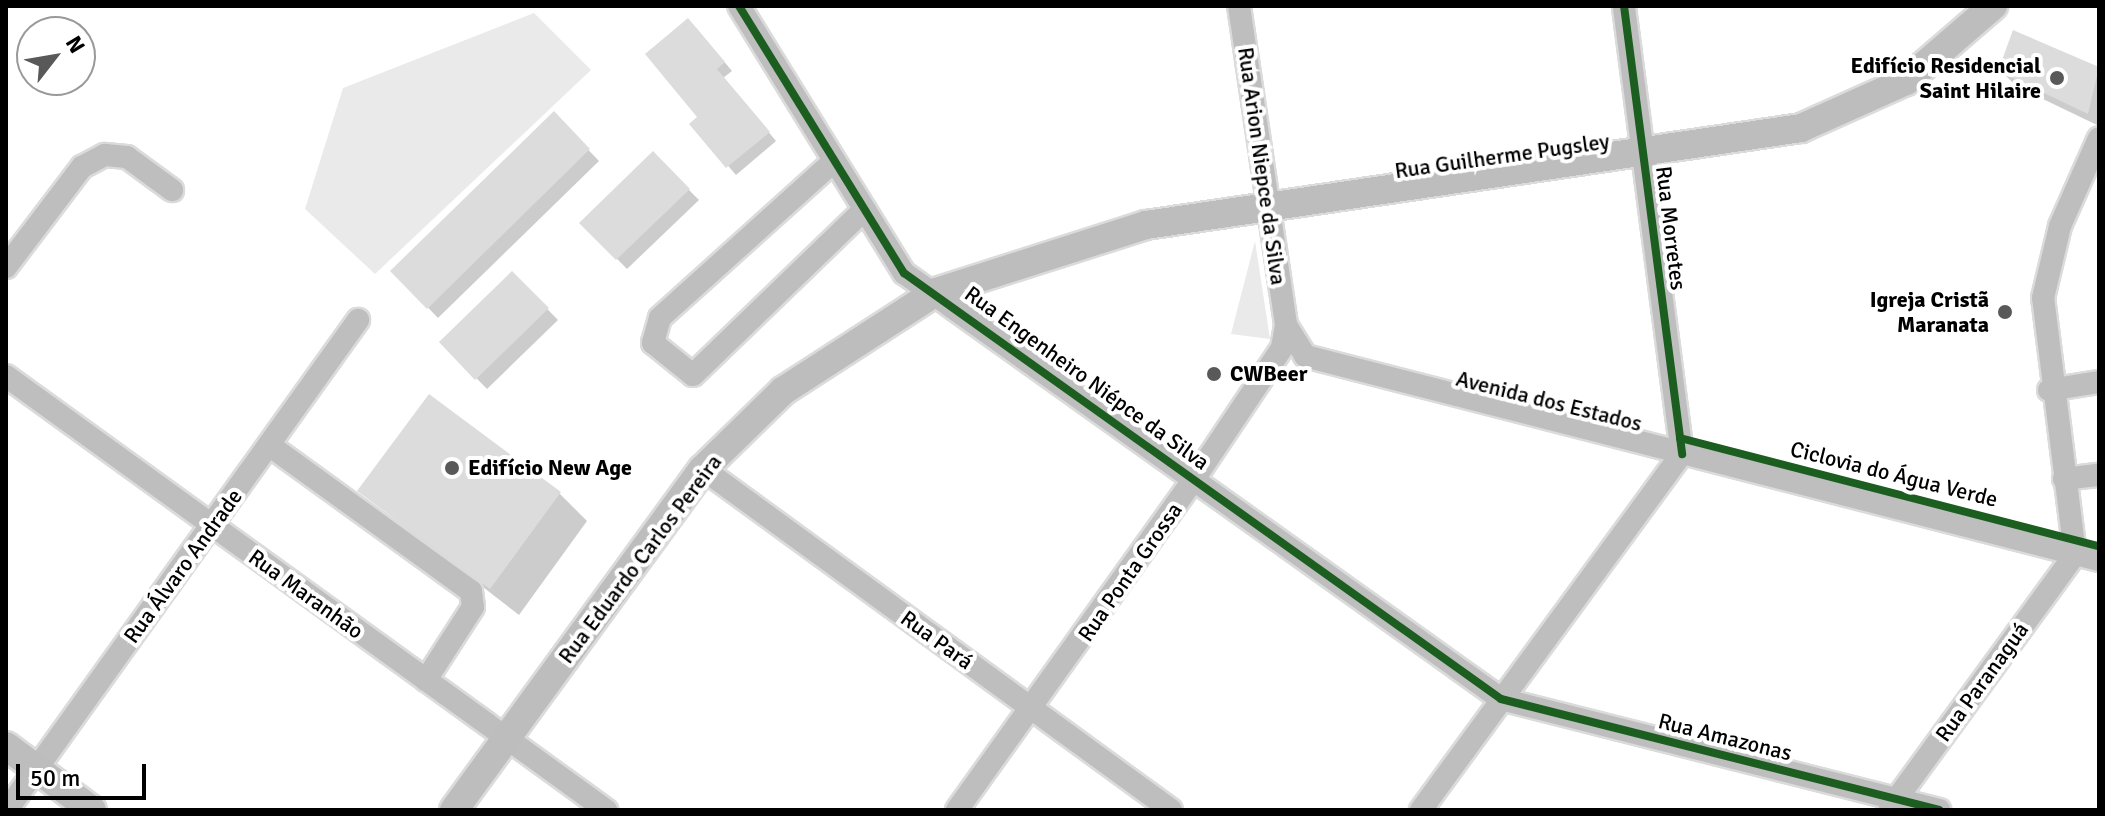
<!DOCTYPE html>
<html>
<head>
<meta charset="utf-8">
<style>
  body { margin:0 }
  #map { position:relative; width:2105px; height:816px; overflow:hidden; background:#fff; font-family:Signika,sans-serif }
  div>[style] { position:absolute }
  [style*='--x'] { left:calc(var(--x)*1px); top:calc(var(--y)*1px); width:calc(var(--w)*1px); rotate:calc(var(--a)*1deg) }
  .green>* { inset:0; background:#eaeaea }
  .shadow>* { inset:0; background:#0003 }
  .building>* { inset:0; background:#dcdcdc }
  .roads { filter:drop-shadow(2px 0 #dbdbdb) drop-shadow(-2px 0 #dbdbdb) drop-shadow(0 2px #dbdbdb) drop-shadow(0 -2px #dbdbdb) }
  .minor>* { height:22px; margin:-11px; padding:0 11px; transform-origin:11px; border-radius:11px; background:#bebebe }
  .major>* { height:28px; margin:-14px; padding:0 14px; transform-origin:14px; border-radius:14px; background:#bdbdbd }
  .cycleway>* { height:8px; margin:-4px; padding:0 4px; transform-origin:4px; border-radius:4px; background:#1b5e20 }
  .dots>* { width:22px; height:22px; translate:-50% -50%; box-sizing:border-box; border:4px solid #fff; border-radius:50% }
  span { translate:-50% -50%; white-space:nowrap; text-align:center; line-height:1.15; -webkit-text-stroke:8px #fff; paint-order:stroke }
  .poi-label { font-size:22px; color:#000; font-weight:700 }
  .right { translate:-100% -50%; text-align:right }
  .left { translate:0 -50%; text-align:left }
  .street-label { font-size:22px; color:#000 }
  .frame { position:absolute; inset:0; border:8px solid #000; pointer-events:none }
  .north { position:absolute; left:16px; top:16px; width:80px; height:80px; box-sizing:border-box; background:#fff; border:2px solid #999; border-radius:50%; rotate:59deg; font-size:22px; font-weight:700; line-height:32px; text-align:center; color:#000 }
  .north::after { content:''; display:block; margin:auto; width:28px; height:36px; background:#595959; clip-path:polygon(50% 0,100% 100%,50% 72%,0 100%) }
  .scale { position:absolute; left:16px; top:764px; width:130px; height:36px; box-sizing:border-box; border:4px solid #000; border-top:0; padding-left:10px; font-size:24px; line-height:28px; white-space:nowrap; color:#000; -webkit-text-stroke:6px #fff; paint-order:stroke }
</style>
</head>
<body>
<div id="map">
  <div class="green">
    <div style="clip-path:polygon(534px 13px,591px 70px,375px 274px,305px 209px,343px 88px)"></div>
    <div style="clip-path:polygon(1255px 241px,1270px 339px,1231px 334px)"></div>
  </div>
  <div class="shadow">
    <div style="clip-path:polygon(696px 28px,732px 71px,723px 78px,776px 141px,736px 175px,692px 124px,700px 117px)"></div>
    <div style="clip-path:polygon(2014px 32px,2099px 69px,2099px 126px,2016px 86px,2000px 70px)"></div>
    <div style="clip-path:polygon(554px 114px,599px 161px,438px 318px,393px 271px)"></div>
    <div style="clip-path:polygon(653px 154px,699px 200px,627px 269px,582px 223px)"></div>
    <div style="clip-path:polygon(512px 273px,558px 320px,487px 389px,441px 342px)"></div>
    <div style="clip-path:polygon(359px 491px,559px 493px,587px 521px,519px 615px)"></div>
  </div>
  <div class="building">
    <div style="clip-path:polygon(688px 18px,725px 62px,717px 69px,770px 132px,726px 168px,689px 124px,697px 117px,645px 54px)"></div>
    <div style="clip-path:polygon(2013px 30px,2099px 67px,2088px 114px,1998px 71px)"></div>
    <div style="clip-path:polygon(554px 111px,590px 149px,427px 309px,390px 271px)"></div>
    <div style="clip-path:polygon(653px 151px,690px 189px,616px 260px,579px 223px)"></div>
    <div style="clip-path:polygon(512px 271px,549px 308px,475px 380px,439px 342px)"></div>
    <div style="clip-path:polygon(429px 394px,561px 492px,490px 589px,357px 491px)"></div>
  </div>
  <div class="roads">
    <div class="minor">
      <div style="--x:739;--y:6;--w:314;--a:58.3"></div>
      <div style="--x:904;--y:273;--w:733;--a:35.51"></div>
      <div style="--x:1501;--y:699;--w:452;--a:14.2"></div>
      <div style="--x:1239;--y:6;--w:322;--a:81.6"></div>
      <div style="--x:1286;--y:325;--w:36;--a:58"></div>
      <div style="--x:1305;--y:356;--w:820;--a:14.41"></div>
      <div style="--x:833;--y:162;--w:233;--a:138"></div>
      <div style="--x:660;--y:318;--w:26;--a:106"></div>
      <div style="--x:653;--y:343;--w:51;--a:38.7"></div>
      <div style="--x:693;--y:375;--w:235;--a:-44"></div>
      <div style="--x:6;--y:267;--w:126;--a:-52.8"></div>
      <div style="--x:82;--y:167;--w:26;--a:-28"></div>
      <div style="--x:105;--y:155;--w:22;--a:5"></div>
      <div style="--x:127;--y:157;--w:56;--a:36.3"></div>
      <div style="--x:6;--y:376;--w:741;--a:35.88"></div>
      <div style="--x:2049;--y:390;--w:51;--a:-9.1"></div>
      <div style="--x:269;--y:445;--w:249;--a:35.9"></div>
      <div style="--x:471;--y:591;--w:16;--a:83"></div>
      <div style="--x:473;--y:607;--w:87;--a:122.8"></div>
      <div style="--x:703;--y:469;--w:579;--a:36.08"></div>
      <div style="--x:2064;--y:479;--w:35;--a:-7"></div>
      <div style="--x:1890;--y:808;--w:314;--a:-53.9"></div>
      <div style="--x:2075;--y:554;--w:258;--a:-97.1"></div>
      <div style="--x:2043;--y:298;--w:74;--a:-76.7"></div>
      <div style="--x:2060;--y:226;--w:96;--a:-66.1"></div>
      <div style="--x:7;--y:810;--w:603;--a:-54.38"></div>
      <div style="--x:957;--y:810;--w:408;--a:-54.4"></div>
      <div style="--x:1195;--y:478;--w:156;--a:-56.2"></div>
      <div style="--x:1282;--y:348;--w:23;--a:-80"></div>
      <div style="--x:1421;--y:810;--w:441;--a:-53.8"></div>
      <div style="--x:1682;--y:454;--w:452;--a:-97.4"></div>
    </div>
    <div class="major">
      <div style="--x:6;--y:746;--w:107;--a:36.7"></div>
      <div style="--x:454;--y:810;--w:422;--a:-53.9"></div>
      <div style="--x:703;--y:469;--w:112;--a:-44.3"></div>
      <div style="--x:783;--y:391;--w:182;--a:-32.9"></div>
      <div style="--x:936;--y:292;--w:220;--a:-17.7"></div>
      <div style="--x:1146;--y:225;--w:662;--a:-8.42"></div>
      <div style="--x:1801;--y:128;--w:115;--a:-24.1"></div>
      <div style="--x:1906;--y:81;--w:115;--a:-40.8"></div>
    </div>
  </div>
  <div class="cycleway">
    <div style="--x:739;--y:6;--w:314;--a:58.3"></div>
    <div style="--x:904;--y:273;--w:733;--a:35.51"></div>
    <div style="--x:1501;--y:699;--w:452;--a:14.2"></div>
    <div style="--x:1624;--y:6;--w:452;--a:82.6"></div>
    <div style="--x:1680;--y:438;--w:433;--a:14.5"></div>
  </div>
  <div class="dots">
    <div style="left:2057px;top:78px;background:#595959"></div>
    <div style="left:2005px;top:312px;background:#595959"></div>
    <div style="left:1214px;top:374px;background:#595959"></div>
    <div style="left:452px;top:468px;background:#595959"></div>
  </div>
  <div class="poi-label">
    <span class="right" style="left:2041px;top:78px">Edifício Residencial<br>Saint Hilaire</span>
    <span class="right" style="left:1989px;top:312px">Igreja Cristã<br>Maranata</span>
    <span class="left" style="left:1230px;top:374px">CWBeer</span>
    <span class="left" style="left:468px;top:468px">Edifício New Age</span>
  </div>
  <div class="street-label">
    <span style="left:1502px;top:156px;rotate:-8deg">Rua Guilherme Pugsley</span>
    <span style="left:1262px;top:166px;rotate:82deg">Rua Arion Niepce da Silva</span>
    <span style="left:1671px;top:228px;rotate:83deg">Rua Morretes</span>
    <span style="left:1087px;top:378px;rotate:36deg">Rua Engenheiro Niépce da Silva</span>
    <span style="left:1549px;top:401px;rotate:14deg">Avenida dos Estados</span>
    <span style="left:1894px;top:474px;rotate:14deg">Ciclovia do Água Verde</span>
    <span style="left:640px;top:559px;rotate:-53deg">Rua Eduardo Carlos Pereira</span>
    <span style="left:183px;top:566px;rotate:-54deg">Rua Álvaro Andrade</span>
    <span style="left:1130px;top:572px;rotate:-55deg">Rua Ponta Grossa</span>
    <span style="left:306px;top:594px;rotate:36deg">Rua Maranhão</span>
    <span style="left:937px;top:640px;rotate:36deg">Rua Pará</span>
    <span style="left:1982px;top:682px;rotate:-54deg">Rua Paranaguá</span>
    <span style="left:1725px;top:737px;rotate:14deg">Rua Amazonas</span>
  </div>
  <div class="frame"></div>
  <div class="north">N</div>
  <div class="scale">50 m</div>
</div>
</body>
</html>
